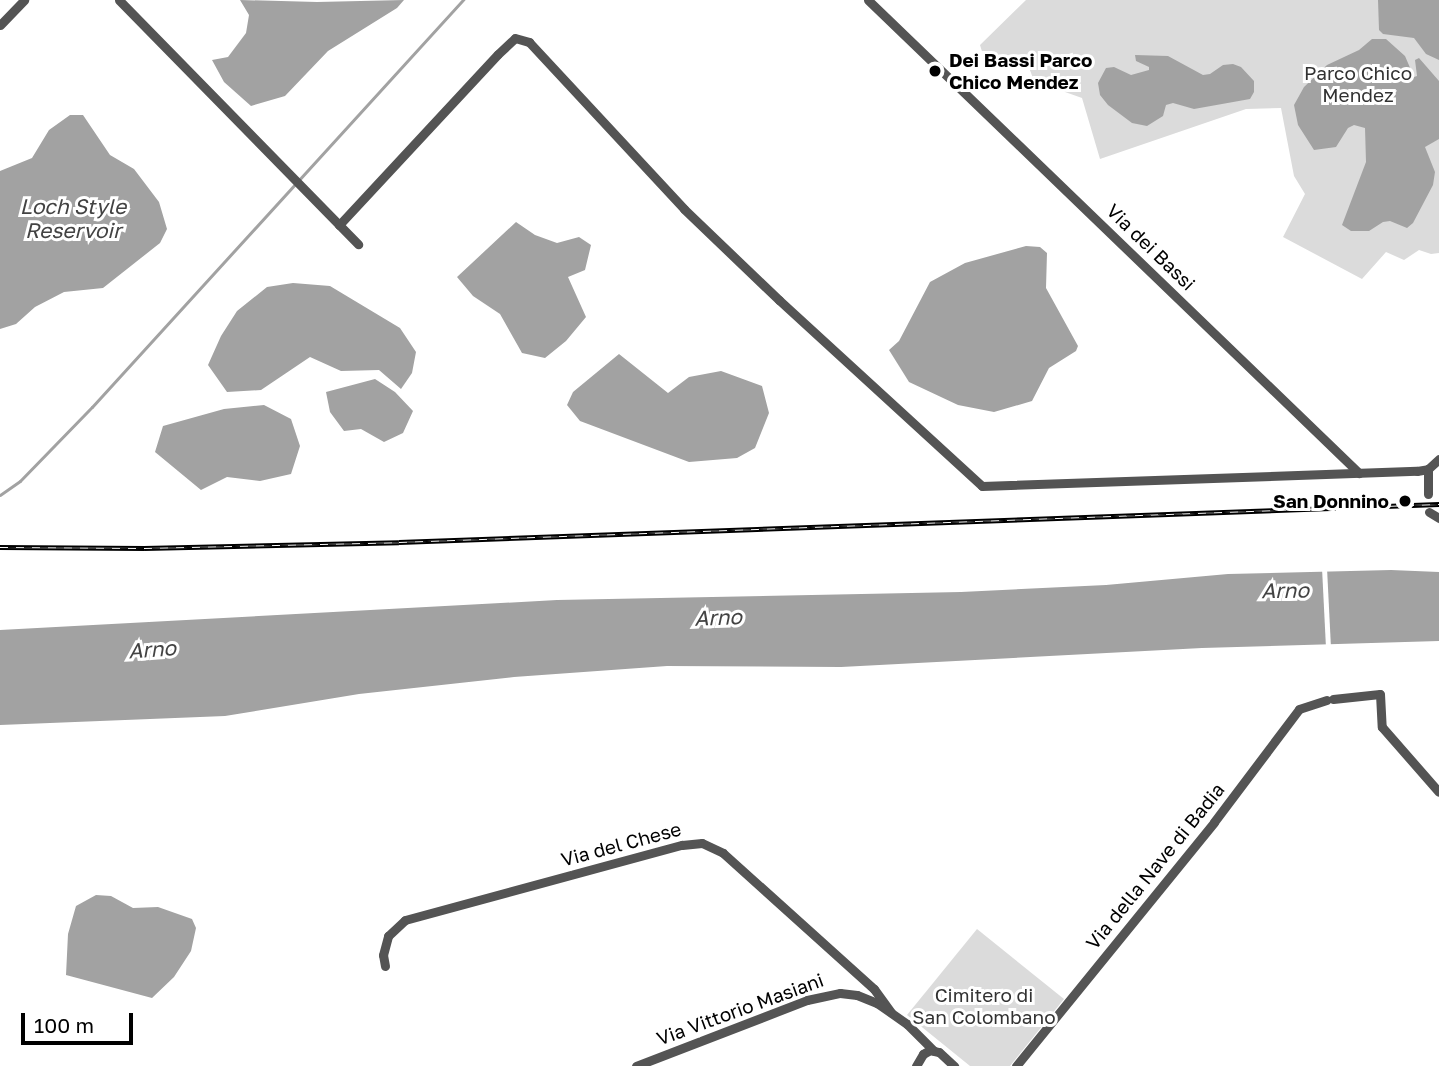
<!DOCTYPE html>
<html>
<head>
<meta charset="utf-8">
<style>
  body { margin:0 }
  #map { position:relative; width:1439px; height:1066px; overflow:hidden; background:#fff; font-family:"Golos Text",sans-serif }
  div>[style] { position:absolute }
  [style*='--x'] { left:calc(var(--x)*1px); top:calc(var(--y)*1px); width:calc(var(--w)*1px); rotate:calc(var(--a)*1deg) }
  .green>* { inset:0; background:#dbdbdb }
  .water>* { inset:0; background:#a2a2a2 }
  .pier>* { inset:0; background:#fff }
  .stream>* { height:2.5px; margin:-1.25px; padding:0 1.25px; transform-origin:1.25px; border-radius:1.25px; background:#a2a2a2 }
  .minor>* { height:9px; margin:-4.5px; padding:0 4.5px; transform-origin:4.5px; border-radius:4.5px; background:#545454 }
  .rail>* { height:5px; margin-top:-2.5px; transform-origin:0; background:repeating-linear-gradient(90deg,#fff 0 8px,#000 0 16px); box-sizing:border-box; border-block:2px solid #000 }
  .dots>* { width:19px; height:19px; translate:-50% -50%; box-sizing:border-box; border:4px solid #fff; border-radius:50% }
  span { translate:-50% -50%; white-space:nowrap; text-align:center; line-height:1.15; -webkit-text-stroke:6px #fff; paint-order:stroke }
  .poi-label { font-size:19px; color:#000; font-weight:700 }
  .left { translate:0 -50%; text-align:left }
  .right { translate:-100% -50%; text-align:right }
  .park-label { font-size:19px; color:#323232 }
  .street-label { font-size:19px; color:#000 }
  .water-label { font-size:21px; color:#434343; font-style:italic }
  .scale { position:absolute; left:21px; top:1013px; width:112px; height:32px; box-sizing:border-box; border:4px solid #000; border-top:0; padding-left:9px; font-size:21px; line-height:24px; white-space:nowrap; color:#000; -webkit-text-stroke:5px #fff; paint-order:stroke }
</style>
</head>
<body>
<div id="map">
  <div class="green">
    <div style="clip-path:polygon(1026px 0,1439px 0,1439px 253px,1431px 254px,1419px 250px,1404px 260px,1386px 252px,1362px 279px,1283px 237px,1305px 194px,1294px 176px,1281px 108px,1246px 109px,1100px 159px,1082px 98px,1034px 81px,1024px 54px,984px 58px,980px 45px)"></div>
    <div style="clip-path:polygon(977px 929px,1064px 999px,1010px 1066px,970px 1066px,907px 1015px)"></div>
  </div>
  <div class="water">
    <div style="clip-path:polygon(240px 0,317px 2px,404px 0,397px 8px,328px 51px,285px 96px,251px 106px,224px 82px,212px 60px,228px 57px,246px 33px,249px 15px)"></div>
    <div style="clip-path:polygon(1378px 0,1439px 0,1439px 60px,1426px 54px,1414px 38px,1383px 34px,1379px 30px)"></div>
    <div style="clip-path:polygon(1372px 39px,1386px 39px,1405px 56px,1414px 77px,1417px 76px,1415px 60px,1419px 58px,1439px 81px,1439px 139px,1425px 147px,1435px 172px,1433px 185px,1413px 223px,1407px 228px,1390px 221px,1383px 222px,1369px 231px,1351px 231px,1342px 225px,1366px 162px,1365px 128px,1354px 125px,1348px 128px,1336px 147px,1314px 150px,1298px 125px,1294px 105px,1304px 87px,1327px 65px,1359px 50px)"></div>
    <div style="clip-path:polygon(1135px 55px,1168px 56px,1203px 75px,1210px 74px,1223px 65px,1233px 64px,1241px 67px,1254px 81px,1254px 92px,1250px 99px,1194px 109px,1173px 103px,1166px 105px,1163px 116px,1147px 126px,1132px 123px,1108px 105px,1100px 95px,1098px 83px,1106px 68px,1114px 67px,1131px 75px,1149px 70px,1149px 67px,1136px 61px)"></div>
    <div style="clip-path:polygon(70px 115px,83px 115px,110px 155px,134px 169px,159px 202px,167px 229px,160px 243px,103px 288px,64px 292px,35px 307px,16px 324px,0 329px,0 171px,32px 158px,49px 130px)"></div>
    <div style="clip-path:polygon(516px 222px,535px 235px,557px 243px,579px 237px,591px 245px,585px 270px,568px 277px,586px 317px,566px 341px,545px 358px,522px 353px,500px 314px,473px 296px,457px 277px)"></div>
    <div style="clip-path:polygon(1026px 246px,1040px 247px,1047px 253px,1046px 288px,1078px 346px,1076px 351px,1049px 368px,1032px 401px,994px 412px,958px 405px,909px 382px,889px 350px,899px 341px,930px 282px,965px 263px)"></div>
    <div style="clip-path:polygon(293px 283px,330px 286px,400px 328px,416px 352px,412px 373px,401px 389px,379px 370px,341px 371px,310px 357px,261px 390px,227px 392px,208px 365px,221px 336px,237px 311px,267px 287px)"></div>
    <div style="clip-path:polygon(619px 354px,668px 393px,689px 377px,721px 371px,762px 386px,769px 413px,755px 448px,737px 458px,689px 462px,580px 421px,567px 405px,573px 392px)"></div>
    <div style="clip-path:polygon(375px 379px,395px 392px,413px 411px,403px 433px,384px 442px,361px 429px,344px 431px,330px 412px,326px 392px)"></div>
    <div style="clip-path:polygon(264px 405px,291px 419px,300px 446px,291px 474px,260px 481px,227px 477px,201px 490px,155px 452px,163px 426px,224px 409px)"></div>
    <div style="clip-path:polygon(1391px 570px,1439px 572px,1439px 641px,1202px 648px,841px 667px,667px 666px,514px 677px,359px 694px,225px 716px,0 725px,0 630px,557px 600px,961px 592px,1106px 585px,1228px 574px)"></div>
    <div style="clip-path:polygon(96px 895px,111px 896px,133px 908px,158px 907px,192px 919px,196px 928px,191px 951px,174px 977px,152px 998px,66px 975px,68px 934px,76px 906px)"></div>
  </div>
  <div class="pier">
    <div style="clip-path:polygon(1322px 568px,1327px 568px,1331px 648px,1326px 648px)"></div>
  </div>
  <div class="stream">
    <div style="--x:0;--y:495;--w:24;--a:-35"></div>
    <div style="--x:20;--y:481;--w:103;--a:-45.8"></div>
    <div style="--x:92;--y:407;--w:551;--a:-47.65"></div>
  </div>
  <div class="minor">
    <div style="--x:119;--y:0;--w:342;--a:45.6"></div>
    <div style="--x:868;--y:0;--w:682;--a:43.93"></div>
    <div style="--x:0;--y:25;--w:35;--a:-46"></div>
    <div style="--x:339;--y:225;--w:233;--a:-47.1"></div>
    <div style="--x:498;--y:54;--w:23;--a:-43"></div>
    <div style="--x:515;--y:38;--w:15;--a:16"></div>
    <div style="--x:529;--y:42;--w:228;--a:47.1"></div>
    <div style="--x:684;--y:209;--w:132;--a:43.8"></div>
    <div style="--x:779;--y:300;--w:275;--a:42.5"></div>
    <div style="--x:982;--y:486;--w:435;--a:-2"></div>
    <div style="--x:1417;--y:471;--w:11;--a:-10"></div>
    <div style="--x:1428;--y:469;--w:15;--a:-42"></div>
    <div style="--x:1428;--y:469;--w:25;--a:90"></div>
    <div style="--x:1429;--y:512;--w:12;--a:31"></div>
    <div style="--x:1333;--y:699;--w:47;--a:-6.1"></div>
    <div style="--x:1380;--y:694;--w:33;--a:87"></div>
    <div style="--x:1382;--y:727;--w:86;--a:48.8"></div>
    <div style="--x:385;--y:966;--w:11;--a:-100"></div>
    <div style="--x:383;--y:955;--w:20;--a:-75"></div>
    <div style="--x:388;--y:936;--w:23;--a:-43"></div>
    <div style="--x:405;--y:920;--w:287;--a:-15.2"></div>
    <div style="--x:682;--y:845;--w:20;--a:-6"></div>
    <div style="--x:702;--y:843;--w:23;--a:25"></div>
    <div style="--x:723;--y:853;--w:203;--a:42"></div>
    <div style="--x:874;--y:989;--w:29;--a:54"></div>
    <div style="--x:636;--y:1066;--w:183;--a:-21.1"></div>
    <div style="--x:807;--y:1000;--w:34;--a:-12"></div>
    <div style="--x:840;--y:993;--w:17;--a:7"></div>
    <div style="--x:857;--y:995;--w:22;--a:22"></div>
    <div style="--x:877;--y:1003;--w:37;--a:35"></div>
    <div style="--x:907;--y:1024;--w:38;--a:45"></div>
    <div style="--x:916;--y:1066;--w:14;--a:-60"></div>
    <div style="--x:923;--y:1054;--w:8;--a:-30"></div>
    <div style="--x:930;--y:1050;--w:9;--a:13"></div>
    <div style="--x:939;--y:1052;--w:21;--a:43"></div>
    <div style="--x:1016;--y:1066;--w:314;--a:-50.9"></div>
    <div style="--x:1214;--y:822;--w:141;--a:-53"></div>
    <div style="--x:1299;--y:709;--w:29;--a:-18"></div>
  </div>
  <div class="rail">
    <div style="--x:0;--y:547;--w:144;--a:0.4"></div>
    <div style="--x:144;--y:548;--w:255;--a:-1.3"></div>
    <div style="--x:399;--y:542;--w:1041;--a:-2.09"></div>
  </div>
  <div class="dots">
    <div style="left:935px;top:71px;background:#000"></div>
    <div style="left:1405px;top:501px;background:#000"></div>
  </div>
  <div class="poi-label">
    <span class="left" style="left:949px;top:71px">Dei Bassi Parco<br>Chico Mendez</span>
    <span class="right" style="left:1389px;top:501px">San Donnino</span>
  </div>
  <div class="park-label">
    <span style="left:1358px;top:84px">Parco Chico<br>Mendez</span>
    <span style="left:984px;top:1006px">Cimitero di<br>San Colombano</span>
  </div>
  <div class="street-label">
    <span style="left:1151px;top:247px;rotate:44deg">Via dei Bassi</span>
    <span style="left:621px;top:844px;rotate:-15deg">Via del Chese</span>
    <span style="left:1155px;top:866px;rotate:-51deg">Via della Nave di Badia</span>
    <span style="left:740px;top:1009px;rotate:-20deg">Via Vittorio Masiani</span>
  </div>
  <div class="water-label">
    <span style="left:73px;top:218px">Loch Style<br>Reservoir</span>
    <span style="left:1285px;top:590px;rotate:-1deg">Arno</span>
    <span style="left:718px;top:617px;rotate:-2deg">Arno</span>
    <span style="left:152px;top:649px;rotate:-4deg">Arno</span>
  </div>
  <div class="scale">100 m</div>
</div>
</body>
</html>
